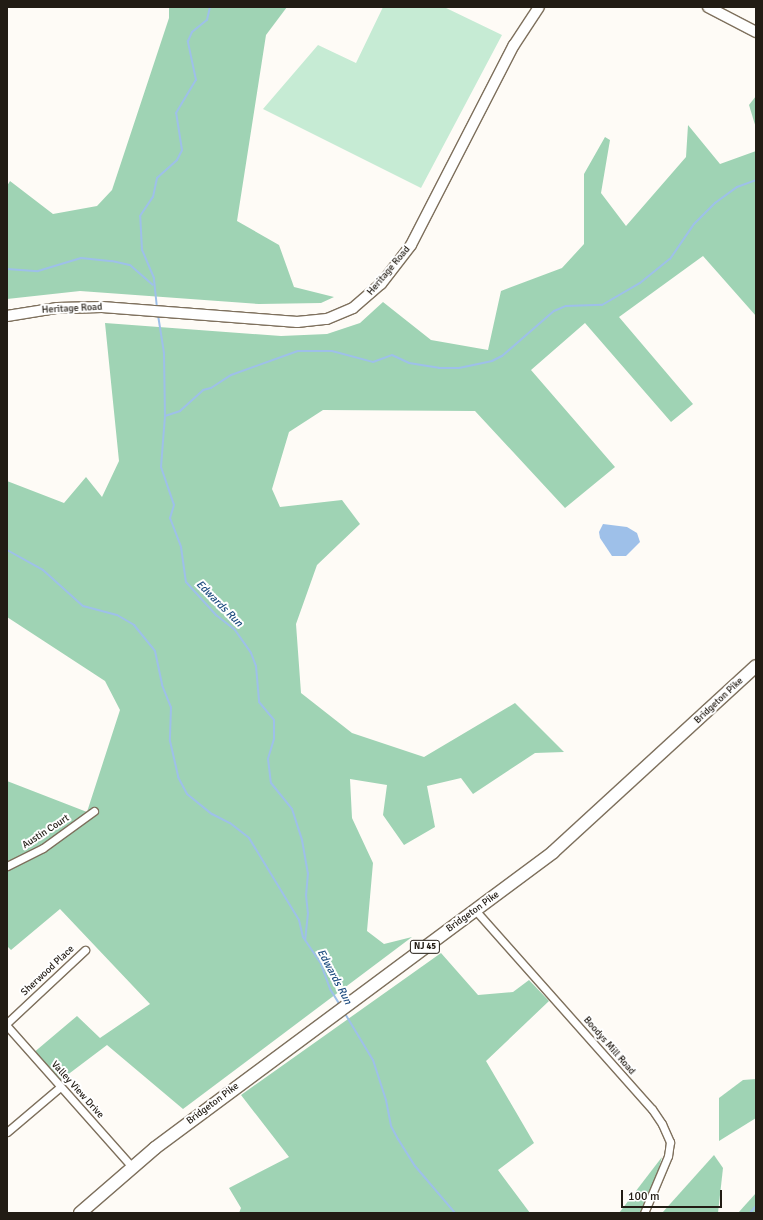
<!DOCTYPE html>
<html>
<head>
<meta charset="utf-8">
<style>
  body { margin:0 }
  #map { position:relative; width:763px; height:1220px; overflow:hidden; background:#fefbf6; font-family:Signika,sans-serif }
  div>[style] { position:absolute }
  [style*='--x'] { left:calc(var(--x)*1px); top:calc(var(--y)*1px); width:calc(var(--w)*1px); rotate:calc(var(--a)*1deg) }
  .green>* { inset:0; background:#c6ebd4 }
  .forest>* { inset:0; background:#9fd3b4 }
  .water>* { inset:0; background:#9ec0e9 }
  .stream>* { height:2px; margin:-1px; padding:0 1px; transform-origin:1px; border-radius:1px; background:#9ec0e9 }
  .roads { filter:drop-shadow(1px 0 #7e705d) drop-shadow(-1px 0 #7e705d) drop-shadow(0 1px #7e705d) drop-shadow(0 -1px #7e705d) }
  .street>* { height:7px; margin:-3.5px; padding:0 3.5px; transform-origin:3.5px; border-radius:3.5px; background:#fff }
  .secondary>* { height:10px; margin:-5px; padding:0 5px; transform-origin:5px; border-radius:5px; background:#fff }
  .primary>* { height:12px; margin:-6px; padding:0 6px; transform-origin:6px; border-radius:6px; background:#fff }
  span { translate:-50% -50%; white-space:nowrap; text-align:center; line-height:1.15; -webkit-text-stroke:4px #fff; paint-order:stroke }
  .shield-label span { padding:1px 3px; background:#fff; border:1px solid; border-radius:3px; -webkit-text-stroke-width:0 }
  .shield-label { font-size:9px; color:#221c14; font-weight:700 }
  .street-label { font-size:10px; color:#221c14 }
  .water-label { font-size:11px; color:#1e4c7f; font-style:italic }
  .frame { position:absolute; inset:0; border:8px solid #221c14; pointer-events:none }
  .scale { position:absolute; left:621px; top:1190px; width:101px; height:18px; box-sizing:border-box; border:2px solid #221c14; border-top:0; padding-left:5px; font-size:12px; line-height:14px; white-space:nowrap; color:#221c14; -webkit-text-stroke:3px #fff; paint-order:stroke }
</style>
</head>
<body>
<div id="map">
  <div class="green">
    <div style="clip-path:polygon(383px 7px,444px 7px,502px 35px,421px 188px,263px 109px,318px 45px,356px 63px)"></div>
  </div>
  <div class="forest">
    <div style="clip-path:polygon(169px 7px,287px 7px,266px 35px,237px 221px,279px 245px,294px 287px,334px 297px,321px 303px,259px 304px,80px 291px,7px 299px,7px 186px,10px 181px,53px 214px,97px 206px,112px 190px,169px 18px)"></div>
    <div style="clip-path:polygon(756px 96px,756px 128px,749px 105px)"></div>
    <div style="clip-path:polygon(688px 125px,720px 164px,756px 151px,756px 316px,703px 256px,619px 317px,693px 404px,671px 422px,585px 323px,531px 370px,615px 467px,565px 508px,475px 411px,323px 410px,289px 432px,272px 489px,280px 507px,342px 500px,360px 524px,317px 565px,296px 624px,301px 693px,352px 733px,424px 757px,515px 703px,564px 752px,535px 753px,473px 794px,461px 778px,427px 786px,435px 827px,404px 845px,383px 815px,387px 785px,350px 779px,352px 818px,373px 863px,367px 931px,384px 944px,412px 937px,183px 1109px,107px 1045px,58px 1082px,32px 1054px,77px 1016px,100px 1038px,150px 1004px,60px 909px,11px 950px,7px 946px,7px 781px,87px 812px,120px 710px,105px 681px,7px 617px,7px 481px,64px 503px,86px 477px,102px 497px,119px 461px,105px 323px,281px 336px,327px 334px,360px 323px,383px 302px,431px 340px,488px 350px,501px 291px,562px 268px,584px 244px,584px 174px,605px 137px,610px 140px,601px 193px,626px 226px,686px 157px)"></div>
    <div style="clip-path:polygon(441px 953px,478px 995px,513px 992px,529px 980px,549px 1001px,486px 1061px,534px 1143px,498px 1170px,530px 1213px,239px 1213px,241px 1208px,229px 1188px,289px 1157px,241px 1095px)"></div>
    <div style="clip-path:polygon(756px 1079px,756px 1118px,719px 1141px,719px 1098px,743px 1080px)"></div>
    <div style="clip-path:polygon(714px 1155px,723px 1168px,718px 1213px,662px 1213px)"></div>
    <div style="clip-path:polygon(662px 1157px,646px 1213px,619px 1213px)"></div>
    <div style="clip-path:polygon(756px 1193px,756px 1213px,738px 1213px)"></div>
  </div>
  <div class="water">
    <div style="clip-path:polygon(603px 524px,627px 527px,637px 533px,640px 542px,626px 556px,612px 556px,600px 538px,599px 532px)"></div>
  </div>
  <div class="stream">
    <div style="--x:7;--y:269;--w:31;--a:4"></div>
    <div style="--x:38;--y:271;--w:45;--a:-16.8"></div>
    <div style="--x:81;--y:258;--w:31;--a:6"></div>
    <div style="--x:112;--y:261;--w:18;--a:13"></div>
    <div style="--x:130;--y:265;--w:30;--a:41"></div>
    <div style="--x:157;--y:308;--w:30;--a:-96"></div>
    <div style="--x:154;--y:278;--w:30;--a:-113"></div>
    <div style="--x:142;--y:250;--w:34;--a:-93"></div>
    <div style="--x:140;--y:216;--w:23;--a:-56"></div>
    <div style="--x:153;--y:197;--w:19;--a:-78"></div>
    <div style="--x:157;--y:178;--w:27;--a:-42"></div>
    <div style="--x:177;--y:160;--w:11;--a:-63"></div>
    <div style="--x:182;--y:150;--w:37;--a:-99"></div>
    <div style="--x:176;--y:113;--w:39;--a:-59"></div>
    <div style="--x:196;--y:80;--w:40;--a:-102"></div>
    <div style="--x:188;--y:41;--w:10;--a:-66"></div>
    <div style="--x:192;--y:32;--w:19;--a:-39"></div>
    <div style="--x:207;--y:20;--w:13;--a:-77"></div>
    <div style="--x:158;--y:315;--w:39;--a:81"></div>
    <div style="--x:164;--y:354;--w:62;--a:89.1"></div>
    <div style="--x:165;--y:416;--w:51;--a:94.5"></div>
    <div style="--x:161;--y:467;--w:40;--a:71.1"></div>
    <div style="--x:174;--y:505;--w:14;--a:107"></div>
    <div style="--x:170;--y:518;--w:31;--a:69"></div>
    <div style="--x:181;--y:547;--w:35;--a:82"></div>
    <div style="--x:186;--y:582;--w:45;--a:47.7"></div>
    <div style="--x:216;--y:615;--w:24;--a:38"></div>
    <div style="--x:235;--y:630;--w:28;--a:55"></div>
    <div style="--x:251;--y:653;--w:14;--a:69"></div>
    <div style="--x:256;--y:666;--w:36;--a:85"></div>
    <div style="--x:259;--y:702;--w:23;--a:50"></div>
    <div style="--x:274;--y:720;--w:19;--a:90"></div>
    <div style="--x:274;--y:739;--w:21;--a:107"></div>
    <div style="--x:268;--y:759;--w:24;--a:83"></div>
    <div style="--x:271;--y:783;--w:33;--a:51"></div>
    <div style="--x:292;--y:809;--w:33;--a:72"></div>
    <div style="--x:302;--y:840;--w:34;--a:80"></div>
    <div style="--x:308;--y:873;--w:22;--a:95"></div>
    <div style="--x:306;--y:895;--w:18;--a:84"></div>
    <div style="--x:308;--y:913;--w:27;--a:96"></div>
    <div style="--x:165;--y:416;--w:16;--a:-18"></div>
    <div style="--x:180;--y:411;--w:31;--a:-42"></div>
    <div style="--x:203;--y:390;--w:8;--a:-14"></div>
    <div style="--x:211;--y:388;--w:24;--a:-33"></div>
    <div style="--x:231;--y:375;--w:71;--a:-19.7"></div>
    <div style="--x:298;--y:351;--w:34;--a:0"></div>
    <div style="--x:332;--y:351;--w:42;--a:15"></div>
    <div style="--x:373;--y:362;--w:20;--a:-20"></div>
    <div style="--x:392;--y:355;--w:19;--a:25"></div>
    <div style="--x:409;--y:363;--w:30;--a:9"></div>
    <div style="--x:439;--y:368;--w:20;--a:0"></div>
    <div style="--x:459;--y:368;--w:34;--a:-12"></div>
    <div style="--x:492;--y:361;--w:11;--a:-27"></div>
    <div style="--x:502;--y:356;--w:69;--a:-40.9"></div>
    <div style="--x:554;--y:311;--w:13;--a:-23"></div>
    <div style="--x:566;--y:306;--w:36;--a:-2"></div>
    <div style="--x:602;--y:305;--w:44;--a:-30.1"></div>
    <div style="--x:640;--y:283;--w:38;--a:-39"></div>
    <div style="--x:670;--y:259;--w:42;--a:-55.6"></div>
    <div style="--x:694;--y:224;--w:30;--a:-45"></div>
    <div style="--x:715;--y:203;--w:27;--a:-36"></div>
    <div style="--x:737;--y:187;--w:20;--a:-20"></div>
    <div style="--x:7;--y:550;--w:41;--a:29.1"></div>
    <div style="--x:43;--y:570;--w:54;--a:42"></div>
    <div style="--x:83;--y:606;--w:35;--a:15"></div>
    <div style="--x:117;--y:615;--w:20;--a:30"></div>
    <div style="--x:134;--y:625;--w:33;--a:51"></div>
    <div style="--x:155;--y:651;--w:35;--a:78"></div>
    <div style="--x:162;--y:685;--w:24;--a:68"></div>
    <div style="--x:171;--y:707;--w:34;--a:92"></div>
    <div style="--x:170;--y:741;--w:37;--a:77"></div>
    <div style="--x:178;--y:777;--w:19;--a:62"></div>
    <div style="--x:187;--y:794;--w:32;--a:39"></div>
    <div style="--x:212;--y:814;--w:20;--a:27"></div>
    <div style="--x:230;--y:823;--w:24;--a:38"></div>
    <div style="--x:249;--y:838;--w:96;--a:58.6"></div>
    <div style="--x:299;--y:920;--w:17;--a:77"></div>
    <div style="--x:303;--y:937;--w:32;--a:56"></div>
    <div style="--x:321;--y:964;--w:27;--a:70"></div>
    <div style="--x:330;--y:989;--w:19;--a:58"></div>
    <div style="--x:344;--y:1012;--w:56;--a:58.9"></div>
    <div style="--x:373;--y:1060;--w:42;--a:72"></div>
    <div style="--x:386;--y:1100;--w:26;--a:79"></div>
    <div style="--x:391;--y:1126;--w:15;--a:62"></div>
    <div style="--x:398;--y:1139;--w:32;--a:58"></div>
    <div style="--x:415;--y:1166;--w:62;--a:49.6"></div>
    <div style="--x:750;--y:1213;--w:9;--a:-49"></div>
  </div>
  <div class="roads">
    <div class="street">
      <div style="--x:7;--y:866;--w:40;--a:-26.6"></div>
      <div style="--x:43;--y:848;--w:63;--a:-36"></div>
      <div style="--x:476;--y:911;--w:265;--a:48.4"></div>
      <div style="--x:652;--y:1109;--w:18;--a:56"></div>
      <div style="--x:662;--y:1124;--w:20;--a:66"></div>
      <div style="--x:670;--y:1142;--w:14;--a:98"></div>
      <div style="--x:668;--y:1156;--w:62;--a:112.8"></div>
      <div style="--x:7;--y:1023;--w:107;--a:-43.1"></div>
      <div style="--x:7;--y:1026;--w:188;--a:48.4"></div>
      <div style="--x:7;--y:1132;--w:70;--a:-40.3"></div>
    </div>
    <div class="secondary">
      <div style="--x:708;--y:7;--w:54;--a:27.5"></div>
      <div style="--x:7;--y:316;--w:51;--a:-9.1"></div>
      <div style="--x:57;--y:308;--w:45;--a:-1.3"></div>
      <div style="--x:102;--y:307;--w:196;--a:4.4"></div>
      <div style="--x:297;--y:322;--w:30;--a:-6"></div>
      <div style="--x:327;--y:319;--w:28;--a:-23"></div>
      <div style="--x:353;--y:308;--w:37;--a:-41"></div>
      <div style="--x:381;--y:284;--w:49;--a:-52.4"></div>
      <div style="--x:411;--y:245;--w:225;--a:-62.8"></div>
      <div style="--x:514;--y:45;--w:45;--a:-56.7"></div>
    </div>
    <div class="primary">
      <div style="--x:80;--y:1213;--w:99;--a:-40.9"></div>
      <div style="--x:155;--y:1148;--w:496;--a:-36.6"></div>
      <div style="--x:553;--y:852;--w:275;--a:-42.5"></div>
    </div>
  </div>
  <div class="shield-label">
    <span style="left:425px;top:947px">NJ 45</span>
  </div>
  <div class="street-label">
    <span style="left:389px;top:271px;rotate:-50deg">Heritage Road</span>
    <span style="left:72px;top:309px;rotate:-3deg">Heritage Road</span>
    <span style="left:719px;top:701px;rotate:-43deg">Bridgeton Pike</span>
    <span style="left:46px;top:832px;rotate:-33deg">Austin Court</span>
    <span style="left:473px;top:912px;rotate:-36deg">Bridgeton Pike</span>
    <span style="left:48px;top:971px;rotate:-43deg">Sherwood Place</span>
    <span style="left:609px;top:1046px;rotate:49deg">Boodys Mill Road</span>
    <span style="left:77px;top:1090px;rotate:48deg">Valley View Drive</span>
    <span style="left:213px;top:1104px;rotate:-37deg">Bridgeton Pike</span>
  </div>
  <div class="water-label">
    <span style="left:219px;top:604px;rotate:45deg">Edwards Run</span>
    <span style="left:334px;top:977px;rotate:62deg">Edwards Run</span>
  </div>
  <div class="frame"></div>
  <div class="scale">100 m</div>
</div>
</body>
</html>
